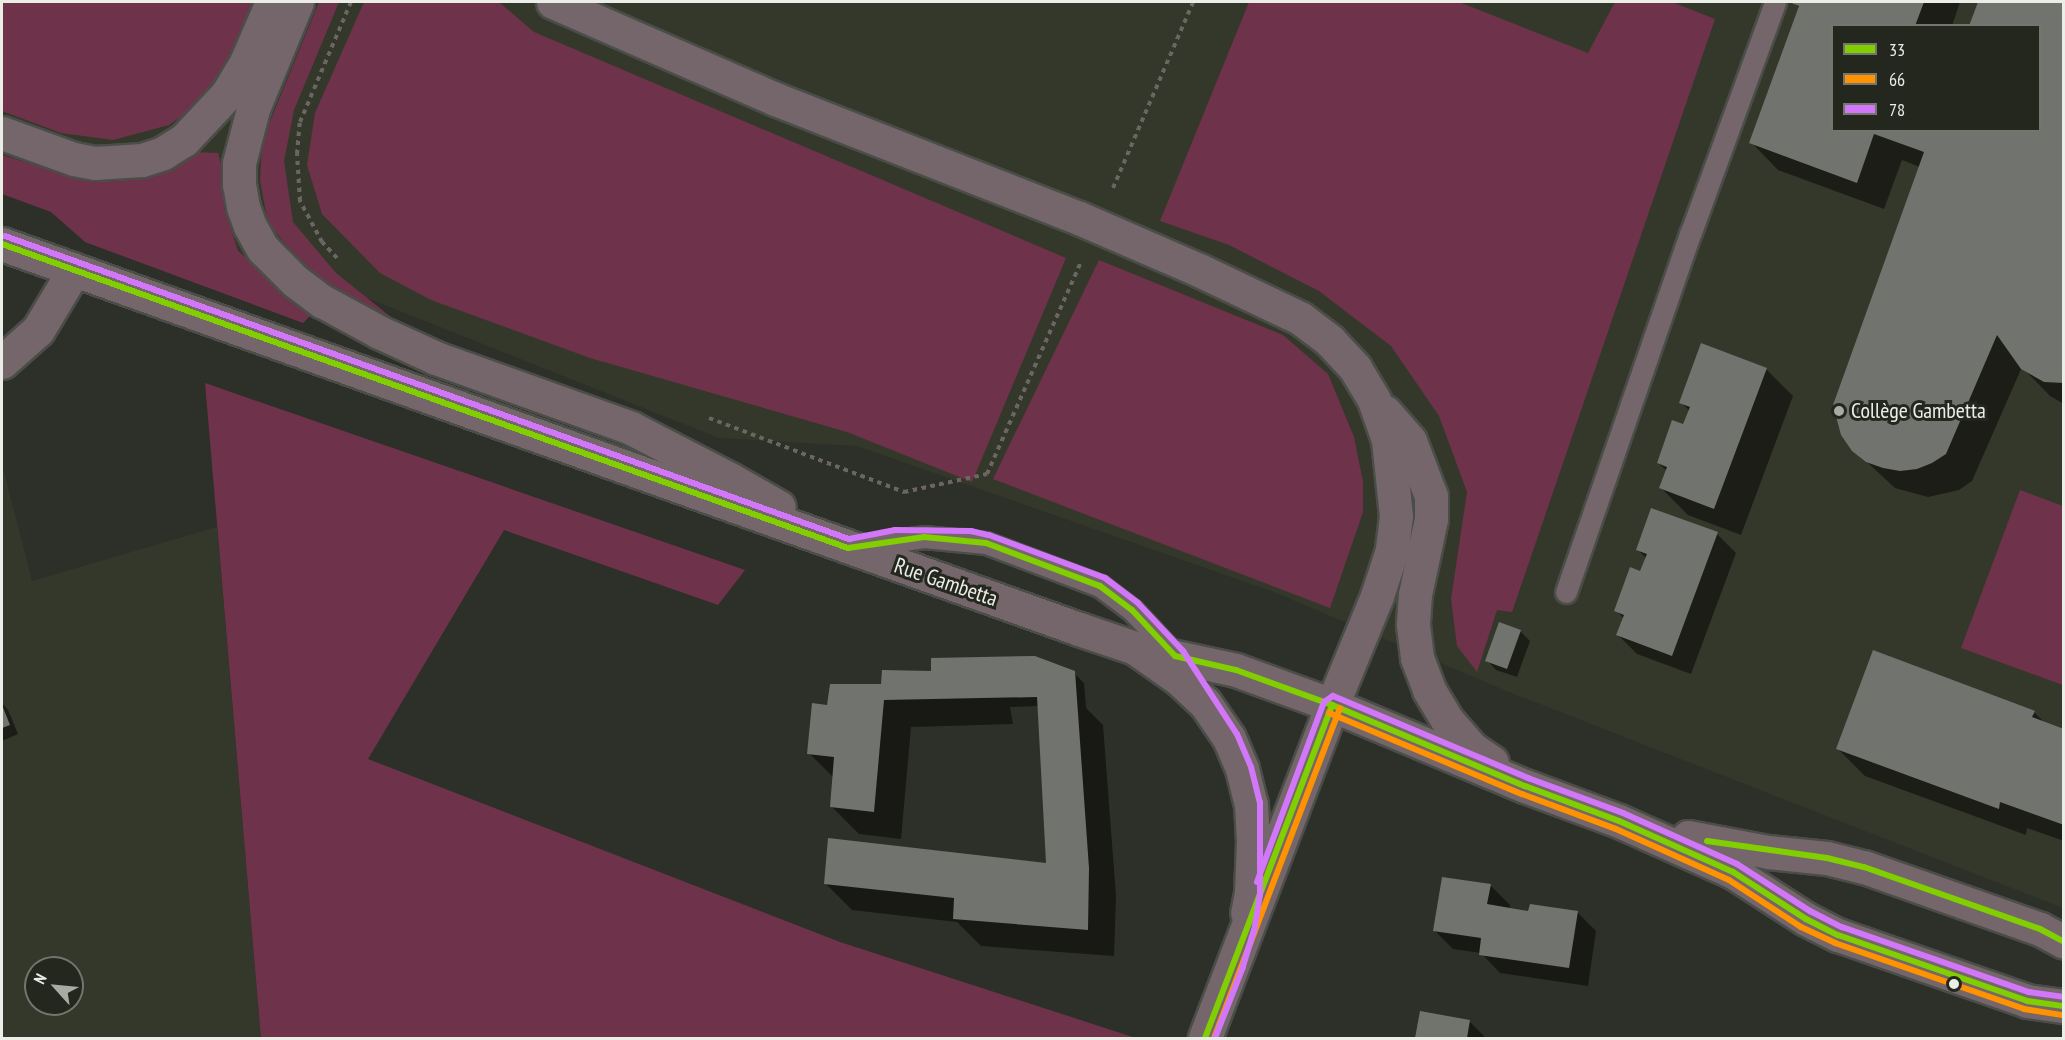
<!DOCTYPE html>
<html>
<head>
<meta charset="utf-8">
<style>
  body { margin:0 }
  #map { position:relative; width:2065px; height:1040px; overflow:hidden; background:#2d2f29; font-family:"PT Sans Narrow",sans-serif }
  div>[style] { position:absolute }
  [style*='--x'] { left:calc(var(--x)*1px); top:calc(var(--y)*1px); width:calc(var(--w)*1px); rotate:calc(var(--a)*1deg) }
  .built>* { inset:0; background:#34382a }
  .green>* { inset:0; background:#6f324b }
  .shadow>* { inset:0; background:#0007 }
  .building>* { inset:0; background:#71736e }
  .path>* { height:4px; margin-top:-2px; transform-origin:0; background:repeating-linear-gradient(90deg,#6b6564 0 4.5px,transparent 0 9px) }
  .roads { filter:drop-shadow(2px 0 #4b4d48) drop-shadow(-2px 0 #4b4d48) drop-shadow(0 2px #4b4d48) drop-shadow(0 -2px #4b4d48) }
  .service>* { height:21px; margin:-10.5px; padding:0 10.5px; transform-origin:10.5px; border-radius:10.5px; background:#74666a }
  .minor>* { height:33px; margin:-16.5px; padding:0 16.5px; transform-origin:16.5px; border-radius:16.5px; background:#74666a }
  .tertiary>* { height:33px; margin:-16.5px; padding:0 16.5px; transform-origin:16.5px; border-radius:16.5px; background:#74666a }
  .bus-1>* { height:6px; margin:-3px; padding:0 3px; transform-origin:3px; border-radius:3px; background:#81cf00 }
  .bus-2>* { height:6px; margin:-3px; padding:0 3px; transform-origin:3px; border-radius:3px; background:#ff9200 }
  .bus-3>* { height:6px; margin:-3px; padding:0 3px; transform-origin:3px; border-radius:3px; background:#d377fa }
  .dots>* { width:16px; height:16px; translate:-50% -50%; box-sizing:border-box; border:3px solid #24271e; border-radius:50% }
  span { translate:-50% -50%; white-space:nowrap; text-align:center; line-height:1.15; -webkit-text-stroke:6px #24271e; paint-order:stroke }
  .poi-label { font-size:22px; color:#ebede7 }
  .left { translate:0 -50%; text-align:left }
  .street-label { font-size:22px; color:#ebede7 }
  .frame { position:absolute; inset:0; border:3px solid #ebede7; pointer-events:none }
  .legend { position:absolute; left:1831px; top:24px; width:210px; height:108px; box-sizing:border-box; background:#24271e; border:2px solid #74766e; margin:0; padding:8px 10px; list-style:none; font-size:18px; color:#ebede7 }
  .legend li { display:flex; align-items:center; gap:12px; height:30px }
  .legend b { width:30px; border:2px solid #74766e }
  .north { position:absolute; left:24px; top:956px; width:60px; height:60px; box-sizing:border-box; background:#24271e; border:2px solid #74766e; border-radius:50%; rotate:297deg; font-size:16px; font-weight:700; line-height:24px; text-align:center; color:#ebede7 }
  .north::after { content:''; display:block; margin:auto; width:21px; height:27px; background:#a8aaa4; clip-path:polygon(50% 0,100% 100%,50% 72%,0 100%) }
</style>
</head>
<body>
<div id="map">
  <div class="built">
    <div style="clip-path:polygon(evenodd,2px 2px,2063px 2px,2063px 908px,1509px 692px,1274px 592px,857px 446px,719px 438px,352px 292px,243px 271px,2px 181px,2px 2px,1832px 26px,2040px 26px,2040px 130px,1832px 130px,1832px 26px)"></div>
    <div style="clip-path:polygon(evenodd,2px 464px,32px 581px,217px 527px,261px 1038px,2px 1038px,2px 464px,36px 968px,72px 968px,72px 1004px,36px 1004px,36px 968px)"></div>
  </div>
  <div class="green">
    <div style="clip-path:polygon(2px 2px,254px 2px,233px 59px,209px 97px,169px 125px,113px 140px,61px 133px,2px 111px)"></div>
    <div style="clip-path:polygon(319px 2px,339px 2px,294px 110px,284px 161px,293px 222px,336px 273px,391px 317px,382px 320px,351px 303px,305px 268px,268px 223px,260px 181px,262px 141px)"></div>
    <div style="clip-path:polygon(364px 2px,499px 2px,534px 32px,1066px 258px,972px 482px,847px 432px,590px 358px,431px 300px,380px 273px,322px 214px,307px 165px,315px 113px)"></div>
    <div style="clip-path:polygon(1249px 2px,1459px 2px,1588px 53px,1615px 2px,1672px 2px,1715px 19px,1512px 612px,1497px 610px,1477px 672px,1457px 646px,1451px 599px,1467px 492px,1439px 416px,1391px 346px,1319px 291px,1229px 245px,1160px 221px)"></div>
    <div style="clip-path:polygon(195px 152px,218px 153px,223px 171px,224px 207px,238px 251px,301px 302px,310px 316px,303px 323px,85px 242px,51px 212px,2px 194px,2px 155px,78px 178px,145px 174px)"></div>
    <div style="clip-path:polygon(1099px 260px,1283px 335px,1328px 374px,1354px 437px,1363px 482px,1363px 512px,1330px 608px,993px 479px)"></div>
    <div style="clip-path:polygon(205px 383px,745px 570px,718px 605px,504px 530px,368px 759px,840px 942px,1136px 1038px,261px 1038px)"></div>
    <div style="clip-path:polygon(2020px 490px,2063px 506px,2063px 685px,1961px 648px)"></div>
  </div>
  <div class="shadow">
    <div style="clip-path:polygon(1794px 2px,1960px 2px,1952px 26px,1832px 26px,1832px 130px,2040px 130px,2040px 26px,1970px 26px,1979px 2px,2064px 2px,2064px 404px,2050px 396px,2022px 367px,1972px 481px,1959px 490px,1928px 497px,1895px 488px,1854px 450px,1920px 167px,1902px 160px,1884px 209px,1778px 170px,1751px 142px,1800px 9px)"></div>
    <div style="clip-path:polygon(1766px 369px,1793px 396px,1741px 535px,1688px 515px,1661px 488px,1667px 471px,1658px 463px,1684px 426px,1690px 411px,1680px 402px)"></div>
    <div style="clip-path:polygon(1717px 534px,1736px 553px,1691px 674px,1637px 654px,1618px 635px,1624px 619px,1616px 610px,1641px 573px,1647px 559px,1638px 550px)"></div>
    <div style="clip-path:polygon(1520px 631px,1530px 641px,1517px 677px,1496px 670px,1487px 660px)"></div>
    <div style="clip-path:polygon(1074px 673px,1084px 683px,1086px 708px,1103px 725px,1116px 896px,1114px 956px,981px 946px,957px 922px,852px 910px,825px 883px,1048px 865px,1039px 706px,1010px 707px,1013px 724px,911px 727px,901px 839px,859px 834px,832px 807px,834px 778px,809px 753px,829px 706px,882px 685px)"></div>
    <div style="clip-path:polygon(2px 703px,8px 710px,18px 734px,2px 741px)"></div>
    <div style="clip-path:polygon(2034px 712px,2046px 724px,2064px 730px,2064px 841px,2027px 828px,2026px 835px,1865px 776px,1838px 749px)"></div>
    <div style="clip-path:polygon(1491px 886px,1510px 905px,1509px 910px,1529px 913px,1577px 912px,1596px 931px,1588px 986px,1500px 973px,1481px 953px,1453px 949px,1434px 930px)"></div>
    <div style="clip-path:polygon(1421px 1013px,1469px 1021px,1486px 1038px,1416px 1038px)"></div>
  </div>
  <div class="building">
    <div style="clip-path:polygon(1789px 2px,1924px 2px,1915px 26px,1832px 26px,1832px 130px,2040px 130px,2040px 26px,1969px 26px,1978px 2px,2064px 2px,2064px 383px,2044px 382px,2021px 369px,1997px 335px,1946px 454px,1932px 463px,1917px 469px,1900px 471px,1883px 468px,1866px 462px,1852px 451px,1841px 435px,1833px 405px,1924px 152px,1874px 134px,1857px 183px,1749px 143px,1799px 6px)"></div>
    <div style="clip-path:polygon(1701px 343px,1767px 368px,1714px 509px,1659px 488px,1667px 467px,1657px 463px,1672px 420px,1683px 424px,1690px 407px,1679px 403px)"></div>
    <div style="clip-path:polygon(1651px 508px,1718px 532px,1672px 656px,1616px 635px,1624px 615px,1614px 611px,1630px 567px,1640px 571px,1647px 554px,1636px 550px)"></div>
    <div style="clip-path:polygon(1499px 622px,1521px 630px,1507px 669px,1485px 661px)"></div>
    <div style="clip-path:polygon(1873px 650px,2035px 711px,2032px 717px,2064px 729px,2064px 825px,2000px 802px,1999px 809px,1836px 749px)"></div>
    <div style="clip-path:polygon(1035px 656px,1075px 671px,1089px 868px,1088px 930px,953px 919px,954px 898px,824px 884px,828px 838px,1046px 863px,1037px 697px,884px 700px,874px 812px,830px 807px,834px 757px,807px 754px,812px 703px,827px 705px,830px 684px,881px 684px,882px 670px,931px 671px,931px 658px)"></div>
    <div style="clip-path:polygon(2px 705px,10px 725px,2px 728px)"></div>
    <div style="clip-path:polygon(1442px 877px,1491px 884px,1487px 904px,1528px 911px,1530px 904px,1578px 911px,1569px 968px,1479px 955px,1481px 938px,1433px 931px)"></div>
    <div style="clip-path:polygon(1420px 1011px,1470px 1020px,1467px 1038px,1415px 1038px)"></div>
  </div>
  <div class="path">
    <div style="--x:1113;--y:188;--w:202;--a:-66.7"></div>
    <div style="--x:337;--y:258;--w:22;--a:-133"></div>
    <div style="--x:322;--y:242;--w:47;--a:-118.2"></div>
    <div style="--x:300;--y:201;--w:47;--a:-93.7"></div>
    <div style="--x:297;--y:154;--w:32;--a:-85"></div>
    <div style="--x:300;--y:122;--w:130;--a:-67"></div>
    <div style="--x:709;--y:418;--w:209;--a:20.8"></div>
    <div style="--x:904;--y:492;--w:85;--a:-12.2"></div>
    <div style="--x:987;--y:474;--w:230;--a:-66.1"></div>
  </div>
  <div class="roads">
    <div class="service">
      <div style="--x:854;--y:547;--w:71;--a:-8.1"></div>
      <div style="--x:924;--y:537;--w:62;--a:5.5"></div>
      <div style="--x:986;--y:543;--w:122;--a:20.7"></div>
      <div style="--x:1100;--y:586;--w:40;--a:37"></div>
      <div style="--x:1132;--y:610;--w:64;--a:46.9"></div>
      <div style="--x:1566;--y:592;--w:381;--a:-70.9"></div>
      <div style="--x:1691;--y:232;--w:245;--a:-69.9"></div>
    </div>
    <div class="minor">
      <div style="--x:2;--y:362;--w:48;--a:-41.6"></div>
      <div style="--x:38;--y:330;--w:70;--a:-59"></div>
      <div style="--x:1135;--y:648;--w:54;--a:35.2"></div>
      <div style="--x:1179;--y:679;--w:35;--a:43"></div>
      <div style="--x:1205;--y:703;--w:42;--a:55.6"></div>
      <div style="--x:1229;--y:738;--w:34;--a:67"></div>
      <div style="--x:1242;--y:769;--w:36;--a:76"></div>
      <div style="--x:1251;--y:804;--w:37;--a:87"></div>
      <div style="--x:1253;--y:841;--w:52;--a:92.2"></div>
      <div style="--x:1251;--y:893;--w:20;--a:101"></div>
    </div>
    <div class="tertiary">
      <div style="--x:297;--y:2;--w:116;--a:112.4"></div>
      <div style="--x:253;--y:109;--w:56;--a:104.5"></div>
      <div style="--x:239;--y:163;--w:21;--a:90"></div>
      <div style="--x:239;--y:184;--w:23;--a:80"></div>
      <div style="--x:243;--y:207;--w:20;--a:70"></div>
      <div style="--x:250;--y:226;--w:26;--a:61"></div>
      <div style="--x:263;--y:249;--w:45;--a:45"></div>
      <div style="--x:295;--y:281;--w:34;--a:37"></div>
      <div style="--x:322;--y:301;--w:65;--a:28.5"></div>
      <div style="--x:379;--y:332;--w:63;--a:24.5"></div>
      <div style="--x:436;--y:358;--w:207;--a:19.7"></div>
      <div style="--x:631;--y:428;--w:111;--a:27.3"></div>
      <div style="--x:730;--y:479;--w:56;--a:29.7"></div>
      <div style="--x:553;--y:2;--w:242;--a:23.6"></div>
      <div style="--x:775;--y:99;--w:326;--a:21.4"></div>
      <div style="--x:1079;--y:218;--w:131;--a:23.4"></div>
      <div style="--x:1199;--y:270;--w:112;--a:25.4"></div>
      <div style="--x:1300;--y:318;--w:38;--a:37"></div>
      <div style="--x:1330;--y:341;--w:37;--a:47"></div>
      <div style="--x:1355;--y:368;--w:37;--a:59"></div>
      <div style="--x:1374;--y:400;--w:42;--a:70.7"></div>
      <div style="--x:1388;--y:440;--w:76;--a:84"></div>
      <div style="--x:1396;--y:516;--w:34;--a:97"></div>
      <div style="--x:1392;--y:550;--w:48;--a:108.1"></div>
      <div style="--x:1377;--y:596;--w:118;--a:112.4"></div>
      <div style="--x:1332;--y:705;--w:356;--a:110.9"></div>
      <div style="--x:2;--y:133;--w:77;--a:19.9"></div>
      <div style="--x:74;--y:159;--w:21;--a:11"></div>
      <div style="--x:95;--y:163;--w:47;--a:-3.7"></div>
      <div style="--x:142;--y:160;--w:22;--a:-18"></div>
      <div style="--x:163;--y:153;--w:25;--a:-32"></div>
      <div style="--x:184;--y:140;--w:63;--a:-46.9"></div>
      <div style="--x:227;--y:94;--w:37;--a:-59"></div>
      <div style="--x:246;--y:62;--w:65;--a:-66.6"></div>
      <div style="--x:2;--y:244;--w:1144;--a:19.67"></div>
      <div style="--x:1079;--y:629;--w:59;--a:18.7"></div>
      <div style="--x:1135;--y:648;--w:103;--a:12.3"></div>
      <div style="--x:1236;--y:670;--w:102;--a:20"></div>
      <div style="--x:1332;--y:705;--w:209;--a:22.8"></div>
      <div style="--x:1525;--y:786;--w:100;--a:20.4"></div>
      <div style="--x:1619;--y:821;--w:125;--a:24.1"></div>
      <div style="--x:1733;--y:872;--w:87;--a:32.8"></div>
      <div style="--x:1806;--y:919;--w:36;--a:27"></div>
      <div style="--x:1838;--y:935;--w:200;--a:19.2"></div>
      <div style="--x:2027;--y:1001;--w:37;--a:8"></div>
      <div style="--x:1385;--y:412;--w:38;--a:49"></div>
      <div style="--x:1410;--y:441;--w:59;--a:69.1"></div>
      <div style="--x:1431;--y:496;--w:23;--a:90"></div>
      <div style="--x:1431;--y:519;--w:77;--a:102"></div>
      <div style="--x:1415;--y:594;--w:31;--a:94"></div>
      <div style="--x:1413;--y:625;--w:33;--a:83"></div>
      <div style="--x:1417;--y:658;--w:34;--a:69"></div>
      <div style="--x:1429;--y:690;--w:35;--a:59"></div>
      <div style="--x:1447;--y:720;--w:37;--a:49"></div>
      <div style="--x:1471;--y:748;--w:25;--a:34"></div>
      <div style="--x:1688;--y:837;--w:81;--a:10.6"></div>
      <div style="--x:1768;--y:852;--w:59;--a:5.8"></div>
      <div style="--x:1827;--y:858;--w:38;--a:14"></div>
      <div style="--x:1864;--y:867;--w:187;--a:19.4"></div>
      <div style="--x:2040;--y:929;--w:27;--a:28"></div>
    </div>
  </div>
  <div class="bus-1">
    <div style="--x:2;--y:244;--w:899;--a:19.77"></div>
    <div style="--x:848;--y:548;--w:77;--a:-8.2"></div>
    <div style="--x:924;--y:537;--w:62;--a:5.5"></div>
    <div style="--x:986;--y:543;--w:122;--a:20.7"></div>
    <div style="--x:1100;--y:586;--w:40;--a:37"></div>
    <div style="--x:1132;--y:610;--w:63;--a:46.9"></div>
    <div style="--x:1175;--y:656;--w:63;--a:12.9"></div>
    <div style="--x:1236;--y:670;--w:102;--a:20"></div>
    <div style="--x:1332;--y:705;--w:209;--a:22.8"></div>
    <div style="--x:1525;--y:786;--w:100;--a:20.4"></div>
    <div style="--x:1619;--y:821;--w:125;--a:24.1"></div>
    <div style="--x:1733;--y:872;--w:87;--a:32.8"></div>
    <div style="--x:1806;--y:919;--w:36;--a:27"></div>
    <div style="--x:1838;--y:935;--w:200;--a:19.2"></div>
    <div style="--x:2027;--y:1001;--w:37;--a:8"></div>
    <div style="--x:1707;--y:841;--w:121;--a:8.1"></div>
    <div style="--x:1827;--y:858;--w:38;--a:14"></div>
    <div style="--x:1864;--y:867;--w:187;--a:19.4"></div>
    <div style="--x:2040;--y:929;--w:27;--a:28"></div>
    <div style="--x:1205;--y:1038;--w:356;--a:-69.1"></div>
  </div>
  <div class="bus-2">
    <div style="--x:1329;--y:713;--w:209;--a:22.8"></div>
    <div style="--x:1522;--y:794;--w:100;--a:20.4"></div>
    <div style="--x:1616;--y:829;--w:124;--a:24.3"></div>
    <div style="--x:1729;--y:880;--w:86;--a:33.1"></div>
    <div style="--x:1801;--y:927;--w:38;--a:25"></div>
    <div style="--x:1835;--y:943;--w:200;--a:19.2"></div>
    <div style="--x:2024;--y:1009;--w:39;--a:9"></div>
    <div style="--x:1214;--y:1038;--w:353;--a:-69.1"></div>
  </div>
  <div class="bus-3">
    <div style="--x:5;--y:236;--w:897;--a:19.75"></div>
    <div style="--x:849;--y:539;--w:47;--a:-11.1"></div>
    <div style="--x:895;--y:530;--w:76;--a:0.8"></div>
    <div style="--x:971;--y:531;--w:18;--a:13"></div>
    <div style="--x:989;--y:535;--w:124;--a:20.3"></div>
    <div style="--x:1105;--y:578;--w:41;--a:37.1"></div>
    <div style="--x:1138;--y:603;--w:66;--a:46.8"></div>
    <div style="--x:1183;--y:651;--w:99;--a:57"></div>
    <div style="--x:1237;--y:734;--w:36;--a:67"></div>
    <div style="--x:1251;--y:767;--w:36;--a:76"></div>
    <div style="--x:1260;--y:802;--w:92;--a:90"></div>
    <div style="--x:1260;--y:894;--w:36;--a:99"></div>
    <div style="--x:1254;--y:930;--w:39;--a:107"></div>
    <div style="--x:1243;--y:967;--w:76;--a:111.5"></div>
    <div style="--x:1257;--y:882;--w:192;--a:-69.6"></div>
    <div style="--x:1324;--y:702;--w:11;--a:-34"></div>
    <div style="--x:1333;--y:696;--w:212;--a:22.8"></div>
    <div style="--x:1528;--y:778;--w:101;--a:20.2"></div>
    <div style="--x:1623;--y:813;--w:125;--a:24.1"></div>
    <div style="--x:1737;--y:864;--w:87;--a:32.8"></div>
    <div style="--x:1810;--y:911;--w:36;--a:27"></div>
    <div style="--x:1842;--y:927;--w:198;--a:19.2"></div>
    <div style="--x:2029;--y:992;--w:35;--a:8"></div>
  </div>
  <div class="dots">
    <div style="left:1839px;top:411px;background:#a8aaa4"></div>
    <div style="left:1954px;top:984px;background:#ebede7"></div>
  </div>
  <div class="poi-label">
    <span class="left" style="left:1851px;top:411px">Collège Gambetta</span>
  </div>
  <div class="street-label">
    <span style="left:946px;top:582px;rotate:19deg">Rue Gambetta</span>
  </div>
  <div class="frame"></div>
  <ul class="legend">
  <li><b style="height:8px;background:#81cf00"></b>33</li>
  <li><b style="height:8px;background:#ff9200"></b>66</li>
  <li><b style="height:8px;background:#d377fa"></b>78</li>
  </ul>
  <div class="north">N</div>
</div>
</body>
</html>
